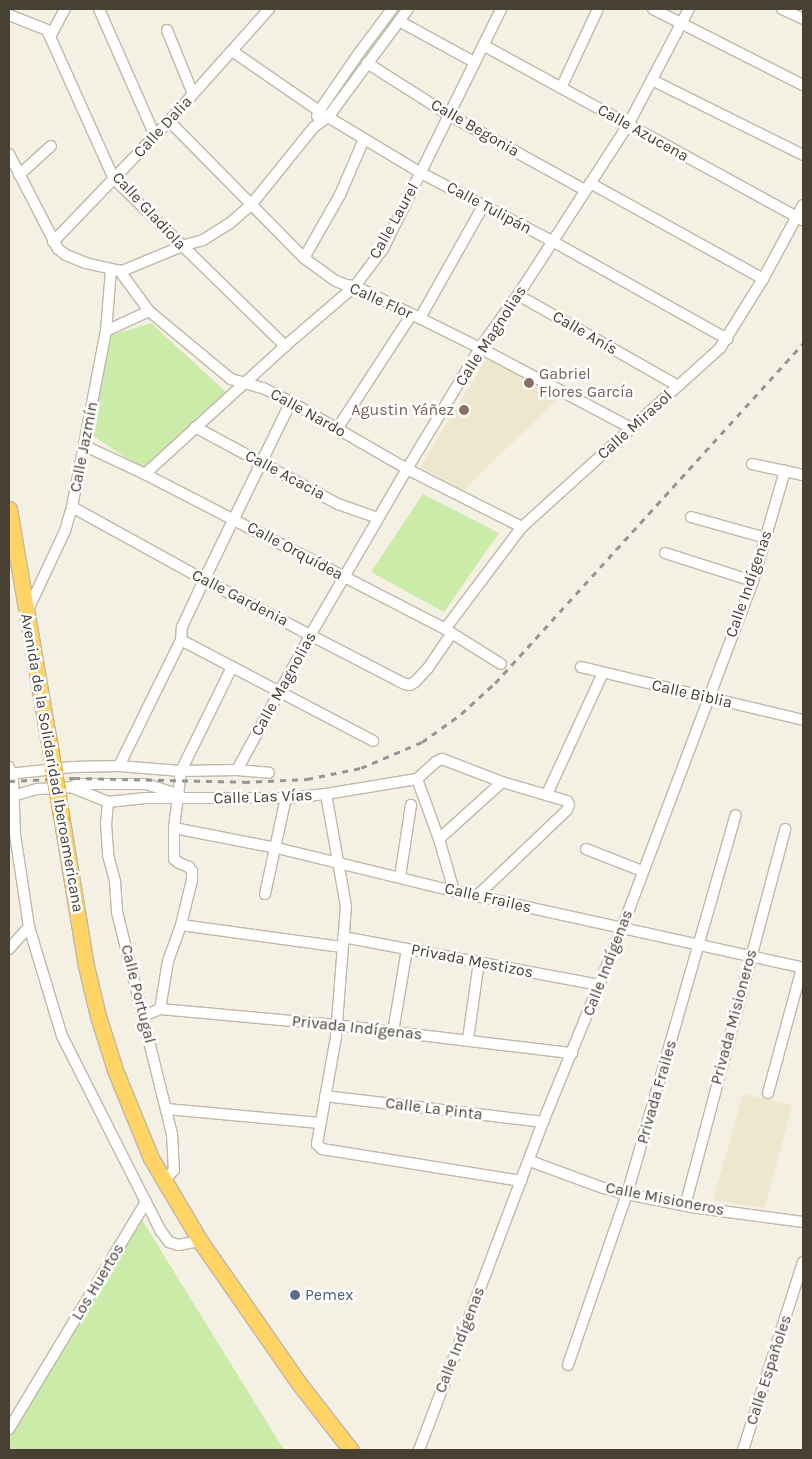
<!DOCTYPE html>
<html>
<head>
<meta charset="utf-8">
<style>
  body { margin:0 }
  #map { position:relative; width:812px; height:1459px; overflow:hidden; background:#f4f0e4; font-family:Karla,sans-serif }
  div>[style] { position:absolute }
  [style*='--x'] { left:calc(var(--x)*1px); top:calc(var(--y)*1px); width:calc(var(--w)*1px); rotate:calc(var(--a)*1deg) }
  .education>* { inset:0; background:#eee7cd }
  .green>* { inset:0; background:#cbeca9 }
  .roads { filter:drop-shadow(1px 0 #c0b8a6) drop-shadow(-1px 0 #c0b8a6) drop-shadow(0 1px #c0b8a6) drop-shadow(0 -1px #c0b8a6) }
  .minor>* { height:10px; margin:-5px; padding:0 5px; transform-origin:5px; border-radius:5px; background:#fff }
  .highway>* { height:15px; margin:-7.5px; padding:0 7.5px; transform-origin:7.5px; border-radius:7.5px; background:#ffd364 }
  .rail>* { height:2.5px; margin-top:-1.25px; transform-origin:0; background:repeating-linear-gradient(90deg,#959595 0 6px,transparent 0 12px) }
  .bridges { filter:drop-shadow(1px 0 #ebad27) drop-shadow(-1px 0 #ebad27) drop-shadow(0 1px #ebad27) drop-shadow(0 -1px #ebad27) }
  .highway-bridge>* { height:15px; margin:-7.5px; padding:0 7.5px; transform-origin:7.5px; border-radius:7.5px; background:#ffd364 }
  .dots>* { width:14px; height:14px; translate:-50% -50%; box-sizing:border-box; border:2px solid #fff; border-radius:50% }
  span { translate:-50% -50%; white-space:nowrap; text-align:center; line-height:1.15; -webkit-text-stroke:5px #fff; paint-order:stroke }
  .street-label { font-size:16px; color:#474033 }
  .education-label { font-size:16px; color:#785e54 }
  .left { translate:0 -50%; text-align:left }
  .right { translate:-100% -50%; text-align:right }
  .service-label { font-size:16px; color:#4e5e75 }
  .frame { position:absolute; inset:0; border:10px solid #474033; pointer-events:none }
</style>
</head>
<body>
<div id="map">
  <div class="education">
    <div style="clip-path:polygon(487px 358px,561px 395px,464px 490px,420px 467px)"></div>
    <div style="clip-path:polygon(743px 1094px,792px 1105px,765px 1208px,713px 1200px)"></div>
  </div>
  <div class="green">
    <div style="clip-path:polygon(151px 323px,228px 394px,143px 469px,92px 435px,109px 336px)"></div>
    <div style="clip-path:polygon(423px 494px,499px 533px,444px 612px,371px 572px)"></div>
    <div style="clip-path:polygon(139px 1215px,284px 1450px,9px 1450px,9px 1431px)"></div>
  </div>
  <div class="roads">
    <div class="minor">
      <div style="--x:99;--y:9;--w:139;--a:66.2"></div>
      <div style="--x:653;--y:9;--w:168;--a:26.9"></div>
      <div style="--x:782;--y:9;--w:23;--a:25"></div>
      <div style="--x:9;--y:15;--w:41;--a:21.5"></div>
      <div style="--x:47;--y:30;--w:163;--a:65.8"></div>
      <div style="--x:114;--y:179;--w:239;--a:44.3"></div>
      <div style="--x:399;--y:21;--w:85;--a:28.7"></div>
      <div style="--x:167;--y:30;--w:69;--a:67.9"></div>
      <div style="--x:50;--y:37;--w:32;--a:-62"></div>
      <div style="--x:483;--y:45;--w:365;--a:28.7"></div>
      <div style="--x:232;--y:51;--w:116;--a:34.5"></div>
      <div style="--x:328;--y:117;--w:109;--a:31.1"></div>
      <div style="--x:421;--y:173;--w:148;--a:27.4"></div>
      <div style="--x:552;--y:241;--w:201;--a:29.2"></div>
      <div style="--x:367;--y:63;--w:97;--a:32.4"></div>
      <div style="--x:449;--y:115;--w:155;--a:28.9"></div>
      <div style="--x:652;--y:80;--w:169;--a:26.4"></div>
      <div style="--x:561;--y:88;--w:87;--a:-64.9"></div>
      <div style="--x:317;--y:116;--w:5;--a:-68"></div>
      <div style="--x:319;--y:111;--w:70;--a:-55.4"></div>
      <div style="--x:359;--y:53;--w:55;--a:-53.1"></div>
      <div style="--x:169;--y:121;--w:192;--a:45.4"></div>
      <div style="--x:304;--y:258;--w:39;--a:36"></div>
      <div style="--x:336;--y:281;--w:11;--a:22"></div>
      <div style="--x:346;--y:285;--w:9;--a:6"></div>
      <div style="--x:355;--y:286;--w:140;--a:26.4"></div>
      <div style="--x:480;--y:348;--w:171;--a:27.9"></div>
      <div style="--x:9;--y:154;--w:107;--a:62.7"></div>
      <div style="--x:58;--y:249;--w:10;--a:37"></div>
      <div style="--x:66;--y:255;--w:22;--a:22"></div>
      <div style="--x:86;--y:263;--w:37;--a:13"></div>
      <div style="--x:122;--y:271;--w:65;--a:-22.6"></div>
      <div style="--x:182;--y:246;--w:22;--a:-16"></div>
      <div style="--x:203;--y:240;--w:31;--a:-32"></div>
      <div style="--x:229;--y:224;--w:29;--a:-41"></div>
      <div style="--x:251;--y:205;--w:100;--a:-51.1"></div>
      <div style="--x:314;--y:127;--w:17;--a:-36"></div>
      <div style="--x:328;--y:117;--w:15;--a:-53"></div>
      <div style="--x:337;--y:105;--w:119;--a:-53.5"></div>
      <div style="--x:19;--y:175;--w:43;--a:-42.2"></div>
      <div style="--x:590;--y:183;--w:198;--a:29"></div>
      <div style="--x:53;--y:242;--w:168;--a:-46.2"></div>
      <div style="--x:169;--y:121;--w:150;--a:-48.2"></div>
      <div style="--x:304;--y:258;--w:73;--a:-60.3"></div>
      <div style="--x:340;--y:195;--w:61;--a:-66.8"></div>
      <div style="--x:119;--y:270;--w:51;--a:53.8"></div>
      <div style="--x:149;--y:311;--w:107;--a:39.7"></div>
      <div style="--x:231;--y:379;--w:33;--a:16"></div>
      <div style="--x:263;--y:388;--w:31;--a:27"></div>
      <div style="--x:291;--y:402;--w:134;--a:30"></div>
      <div style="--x:407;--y:469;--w:129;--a:26.8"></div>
      <div style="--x:518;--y:295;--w:184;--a:29.6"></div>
      <div style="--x:420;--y:318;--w:129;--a:-60.6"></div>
      <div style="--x:106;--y:331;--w:47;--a:-24.9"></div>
      <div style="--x:195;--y:427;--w:162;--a:28.3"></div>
      <div style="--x:338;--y:504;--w:42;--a:19.3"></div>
      <div style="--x:337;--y:429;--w:137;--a:-56.9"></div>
      <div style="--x:85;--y:446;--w:66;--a:25"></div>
      <div style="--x:145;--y:474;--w:338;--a:27.3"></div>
      <div style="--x:445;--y:629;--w:66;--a:32"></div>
      <div style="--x:752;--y:464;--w:52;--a:12.2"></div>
      <div style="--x:145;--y:474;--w:190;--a:-42.4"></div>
      <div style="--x:285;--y:346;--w:92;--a:-40.6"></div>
      <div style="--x:355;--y:286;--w:46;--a:-52.9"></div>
      <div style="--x:383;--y:249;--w:267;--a:-63.8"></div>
      <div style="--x:72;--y:507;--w:151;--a:28.9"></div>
      <div style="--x:204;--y:580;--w:226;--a:27.4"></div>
      <div style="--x:405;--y:684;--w:5;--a:11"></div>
      <div style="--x:410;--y:685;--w:6;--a:-31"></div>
      <div style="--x:415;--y:682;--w:19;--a:-47"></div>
      <div style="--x:428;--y:668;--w:42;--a:-55.6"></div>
      <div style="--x:691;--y:517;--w:78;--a:15.6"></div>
      <div style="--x:665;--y:553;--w:92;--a:17.7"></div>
      <div style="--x:27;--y:612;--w:89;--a:-64.9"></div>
      <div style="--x:65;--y:531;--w:25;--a:-74"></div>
      <div style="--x:72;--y:507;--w:179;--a:-79.1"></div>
      <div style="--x:106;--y:331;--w:61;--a:-85.3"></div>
      <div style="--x:445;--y:629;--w:128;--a:-53"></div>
      <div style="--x:522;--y:527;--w:267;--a:-42.1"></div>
      <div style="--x:720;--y:348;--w:81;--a:-58.1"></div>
      <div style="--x:763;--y:279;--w:84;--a:-61.6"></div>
      <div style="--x:181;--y:640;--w:217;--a:27.7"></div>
      <div style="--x:581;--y:667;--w:228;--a:13.4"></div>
      <div style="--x:119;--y:766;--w:140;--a:-63.8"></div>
      <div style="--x:181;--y:640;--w:13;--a:-86"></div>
      <div style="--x:182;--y:627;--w:52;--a:-64.9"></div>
      <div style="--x:204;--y:580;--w:198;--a:-64"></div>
      <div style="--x:237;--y:770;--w:155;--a:-61.4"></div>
      <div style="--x:311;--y:634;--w:191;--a:-59.8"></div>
      <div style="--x:407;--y:469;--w:141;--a:-58.9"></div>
      <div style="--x:480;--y:348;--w:65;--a:-54.4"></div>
      <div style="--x:518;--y:295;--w:202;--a:-57.1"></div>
      <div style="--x:628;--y:125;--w:131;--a:-62.3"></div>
      <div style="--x:9;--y:774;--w:64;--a:-6.2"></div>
      <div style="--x:73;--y:767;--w:46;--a:-1.2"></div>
      <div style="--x:119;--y:766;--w:62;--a:4.6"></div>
      <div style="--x:181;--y:771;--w:56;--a:-1"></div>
      <div style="--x:237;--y:770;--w:32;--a:5"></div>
      <div style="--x:417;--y:779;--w:25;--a:-42"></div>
      <div style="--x:436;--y:762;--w:7;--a:-27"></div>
      <div style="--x:442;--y:759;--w:64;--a:21"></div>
      <div style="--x:502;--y:782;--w:68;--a:16.3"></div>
      <div style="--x:567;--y:801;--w:4;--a:63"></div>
      <div style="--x:569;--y:805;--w:5;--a:112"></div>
      <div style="--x:567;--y:810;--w:123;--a:136.3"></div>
      <div style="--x:417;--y:779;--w:64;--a:69.9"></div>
      <div style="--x:439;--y:839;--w:54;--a:73.9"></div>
      <div style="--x:71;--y:787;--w:8;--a:-23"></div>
      <div style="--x:78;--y:784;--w:68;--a:0"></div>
      <div style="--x:146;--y:784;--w:35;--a:18"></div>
      <div style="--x:326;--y:794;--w:114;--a:79.9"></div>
      <div style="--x:346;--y:906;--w:131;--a:94.4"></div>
      <div style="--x:336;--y:1037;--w:109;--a:100.1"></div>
      <div style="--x:317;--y:1144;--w:7;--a:45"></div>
      <div style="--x:322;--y:1149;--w:202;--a:9.1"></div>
      <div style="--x:547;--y:794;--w:133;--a:-65.2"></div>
      <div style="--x:9;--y:797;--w:29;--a:-16"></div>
      <div style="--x:37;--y:789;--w:34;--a:-3"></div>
      <div style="--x:71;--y:787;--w:40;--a:22"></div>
      <div style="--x:108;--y:802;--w:38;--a:-6"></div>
      <div style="--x:146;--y:798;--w:140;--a:0"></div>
      <div style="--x:286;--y:798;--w:40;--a:-5.7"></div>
      <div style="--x:326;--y:794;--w:92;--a:-9.4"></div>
      <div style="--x:108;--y:802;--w:21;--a:95"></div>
      <div style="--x:106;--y:823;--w:32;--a:86"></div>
      <div style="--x:108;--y:855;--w:28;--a:75"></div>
      <div style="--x:115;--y:882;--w:30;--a:86"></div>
      <div style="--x:117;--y:912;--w:229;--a:76.1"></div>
      <div style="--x:172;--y:1134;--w:36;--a:87"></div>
      <div style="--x:174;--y:1170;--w:15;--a:132"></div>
      <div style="--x:174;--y:828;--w:105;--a:11"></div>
      <div style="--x:277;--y:848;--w:182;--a:13.7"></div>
      <div style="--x:454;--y:891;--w:357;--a:12.4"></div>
      <div style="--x:439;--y:839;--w:85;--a:-42.1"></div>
      <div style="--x:586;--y:849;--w:60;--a:21.4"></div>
      <div style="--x:400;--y:877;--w:73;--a:-81.3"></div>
      <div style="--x:265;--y:894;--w:98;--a:-77.7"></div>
      <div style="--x:181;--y:925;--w:162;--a:7.8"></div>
      <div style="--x:29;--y:927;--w:114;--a:73.2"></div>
      <div style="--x:62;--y:1036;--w:186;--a:63.2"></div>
      <div style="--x:343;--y:937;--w:261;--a:10.6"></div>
      <div style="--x:9;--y:949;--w:30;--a:-48"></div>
      <div style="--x:29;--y:927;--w:94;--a:-98.6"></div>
      <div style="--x:15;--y:834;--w:53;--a:-92.2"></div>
      <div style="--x:13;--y:781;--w:15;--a:-106"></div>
      <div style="--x:160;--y:1009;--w:49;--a:-80.5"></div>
      <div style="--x:168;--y:961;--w:38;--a:-70"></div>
      <div style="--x:181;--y:925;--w:46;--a:-76.3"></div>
      <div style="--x:192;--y:880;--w:9;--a:-90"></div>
      <div style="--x:192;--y:871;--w:5;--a:-127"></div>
      <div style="--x:189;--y:867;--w:11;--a:-158"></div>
      <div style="--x:179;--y:863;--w:6;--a:-141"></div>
      <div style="--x:174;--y:859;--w:31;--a:-90"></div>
      <div style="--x:174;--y:828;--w:57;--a:-83"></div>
      <div style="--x:181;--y:771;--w:116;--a:-63.9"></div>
      <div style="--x:144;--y:1016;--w:17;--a:-24"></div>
      <div style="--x:160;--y:1009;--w:177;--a:5.2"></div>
      <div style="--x:336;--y:1025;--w:238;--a:6.8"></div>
      <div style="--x:393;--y:1032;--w:84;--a:-80.4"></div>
      <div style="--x:468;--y:1039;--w:78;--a:-81.9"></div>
      <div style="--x:768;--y:1093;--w:130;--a:-74.8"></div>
      <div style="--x:325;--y:1096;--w:220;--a:6.8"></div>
      <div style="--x:166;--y:1109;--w:155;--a:5.2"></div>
      <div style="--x:530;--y:1161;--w:78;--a:20.3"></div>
      <div style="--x:603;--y:1188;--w:25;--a:14"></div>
      <div style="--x:627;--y:1194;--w:65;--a:11.5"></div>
      <div style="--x:691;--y:1207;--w:113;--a:7.6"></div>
      <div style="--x:685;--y:1206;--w:390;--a:-75.1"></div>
      <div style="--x:568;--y:1365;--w:181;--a:-71"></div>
      <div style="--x:627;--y:1194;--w:394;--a:-74"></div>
      <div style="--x:9;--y:1429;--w:265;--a:-58.9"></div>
      <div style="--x:146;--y:1202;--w:33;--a:63"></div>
      <div style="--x:161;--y:1231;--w:14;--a:54"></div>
      <div style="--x:169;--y:1242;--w:9;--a:18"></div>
      <div style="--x:178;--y:1245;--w:22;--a:-10"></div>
      <div style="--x:419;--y:1450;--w:351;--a:-69.3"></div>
      <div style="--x:543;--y:1122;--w:209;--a:-67.8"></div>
      <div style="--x:622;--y:928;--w:371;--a:-69.3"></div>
      <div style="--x:753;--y:581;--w:115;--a:-73.8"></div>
      <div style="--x:743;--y:1450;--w:197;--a:-72.3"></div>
    </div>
    <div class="highway">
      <div style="--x:9;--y:509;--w:236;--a:80.3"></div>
      <div style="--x:61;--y:815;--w:153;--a:80.6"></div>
      <div style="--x:86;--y:966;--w:51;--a:76.5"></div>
      <div style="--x:98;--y:1016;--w:57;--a:72.5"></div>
      <div style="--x:115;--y:1070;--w:95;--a:67.8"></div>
      <div style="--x:151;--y:1158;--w:96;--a:59.4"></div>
      <div style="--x:200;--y:1241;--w:172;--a:55.2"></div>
      <div style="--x:298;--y:1382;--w:86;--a:52.1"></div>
    </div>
  </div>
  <div class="rail">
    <div style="--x:9;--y:781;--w:65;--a:-2.6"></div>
    <div style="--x:74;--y:778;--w:170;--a:1.3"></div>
    <div style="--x:244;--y:782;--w:63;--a:-2.7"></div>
    <div style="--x:307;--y:779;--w:55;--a:-11.5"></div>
    <div style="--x:361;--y:768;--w:66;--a:-23.1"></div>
    <div style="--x:422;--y:742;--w:48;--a:-35.7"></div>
    <div style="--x:461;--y:714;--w:46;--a:-42.4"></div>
    <div style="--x:495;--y:683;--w:459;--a:-47.8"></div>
  </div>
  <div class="bridges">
    <div class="highway-bridge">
      <div style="--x:49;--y:742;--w:74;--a:80.7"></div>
    </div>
  </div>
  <div class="dots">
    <div style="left:529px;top:383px;background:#8d6e63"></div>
    <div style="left:464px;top:410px;background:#8d6e63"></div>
    <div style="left:295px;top:1295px;background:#5c6f8a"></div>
  </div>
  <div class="street-label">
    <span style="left:163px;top:127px;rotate:-47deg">Calle Dalia</span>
    <span style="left:475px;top:128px;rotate:30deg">Calle Begonia</span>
    <span style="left:643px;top:133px;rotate:29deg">Calle Azucena</span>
    <span style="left:489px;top:208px;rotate:28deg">Calle Tulipán</span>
    <span style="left:149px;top:211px;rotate:47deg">Calle Gladiola</span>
    <span style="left:394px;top:221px;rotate:-61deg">Calle Laurel</span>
    <span style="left:381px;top:301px;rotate:24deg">Calle Flor</span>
    <span style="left:585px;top:333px;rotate:30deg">Calle Anís</span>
    <span style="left:491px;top:336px;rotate:-57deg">Calle Magnolias</span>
    <span style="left:308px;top:413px;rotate:29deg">Calle Nardo</span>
    <span style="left:635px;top:425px;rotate:-42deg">Calle Mirasol</span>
    <span style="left:84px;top:447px;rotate:-79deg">Calle Jazmín</span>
    <span style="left:285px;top:475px;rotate:28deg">Calle Acacia</span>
    <span style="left:295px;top:551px;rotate:28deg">Calle Orquídea</span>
    <span style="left:749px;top:584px;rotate:-71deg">Calle Indígenas</span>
    <span style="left:240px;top:598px;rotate:27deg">Calle Gardenia</span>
    <span style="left:284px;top:684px;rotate:-61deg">Calle Magnolias</span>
    <span style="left:692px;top:694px;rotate:13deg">Calle Biblia</span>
    <span style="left:52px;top:763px;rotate:80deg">Avenida de la Solidaridad Iberoamericana</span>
    <span style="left:263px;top:797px;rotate:-2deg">Calle Las Vías</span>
    <span style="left:488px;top:898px;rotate:13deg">Calle Frailes</span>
    <span style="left:472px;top:961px;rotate:11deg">Privada Mestizos</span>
    <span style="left:608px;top:963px;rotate:-69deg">Calle Indígenas</span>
    <span style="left:138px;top:994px;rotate:76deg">Calle Portugal</span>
    <span style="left:734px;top:1017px;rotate:-75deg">Privada Misioneros</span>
    <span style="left:357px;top:1028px;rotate:6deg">Privada Indígenas</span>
    <span style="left:657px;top:1092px;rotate:-74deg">Privada Frailes</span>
    <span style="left:434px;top:1109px;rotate:7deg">Calle La Pinta</span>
    <span style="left:665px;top:1199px;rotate:11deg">Calle Misioneros</span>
    <span style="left:98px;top:1282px;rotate:-59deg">Los Huertos</span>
    <span style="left:460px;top:1340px;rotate:-69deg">Calle Indígenas</span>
    <span style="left:769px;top:1370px;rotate:-72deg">Calle Españoles</span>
  </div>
  <div class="education-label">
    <span class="left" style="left:539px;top:383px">Gabriel<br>Flores García</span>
    <span class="right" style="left:454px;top:410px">Agustin Yáñez</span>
  </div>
  <div class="service-label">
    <span class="left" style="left:305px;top:1295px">Pemex</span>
  </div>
  <div class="frame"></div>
</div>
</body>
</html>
